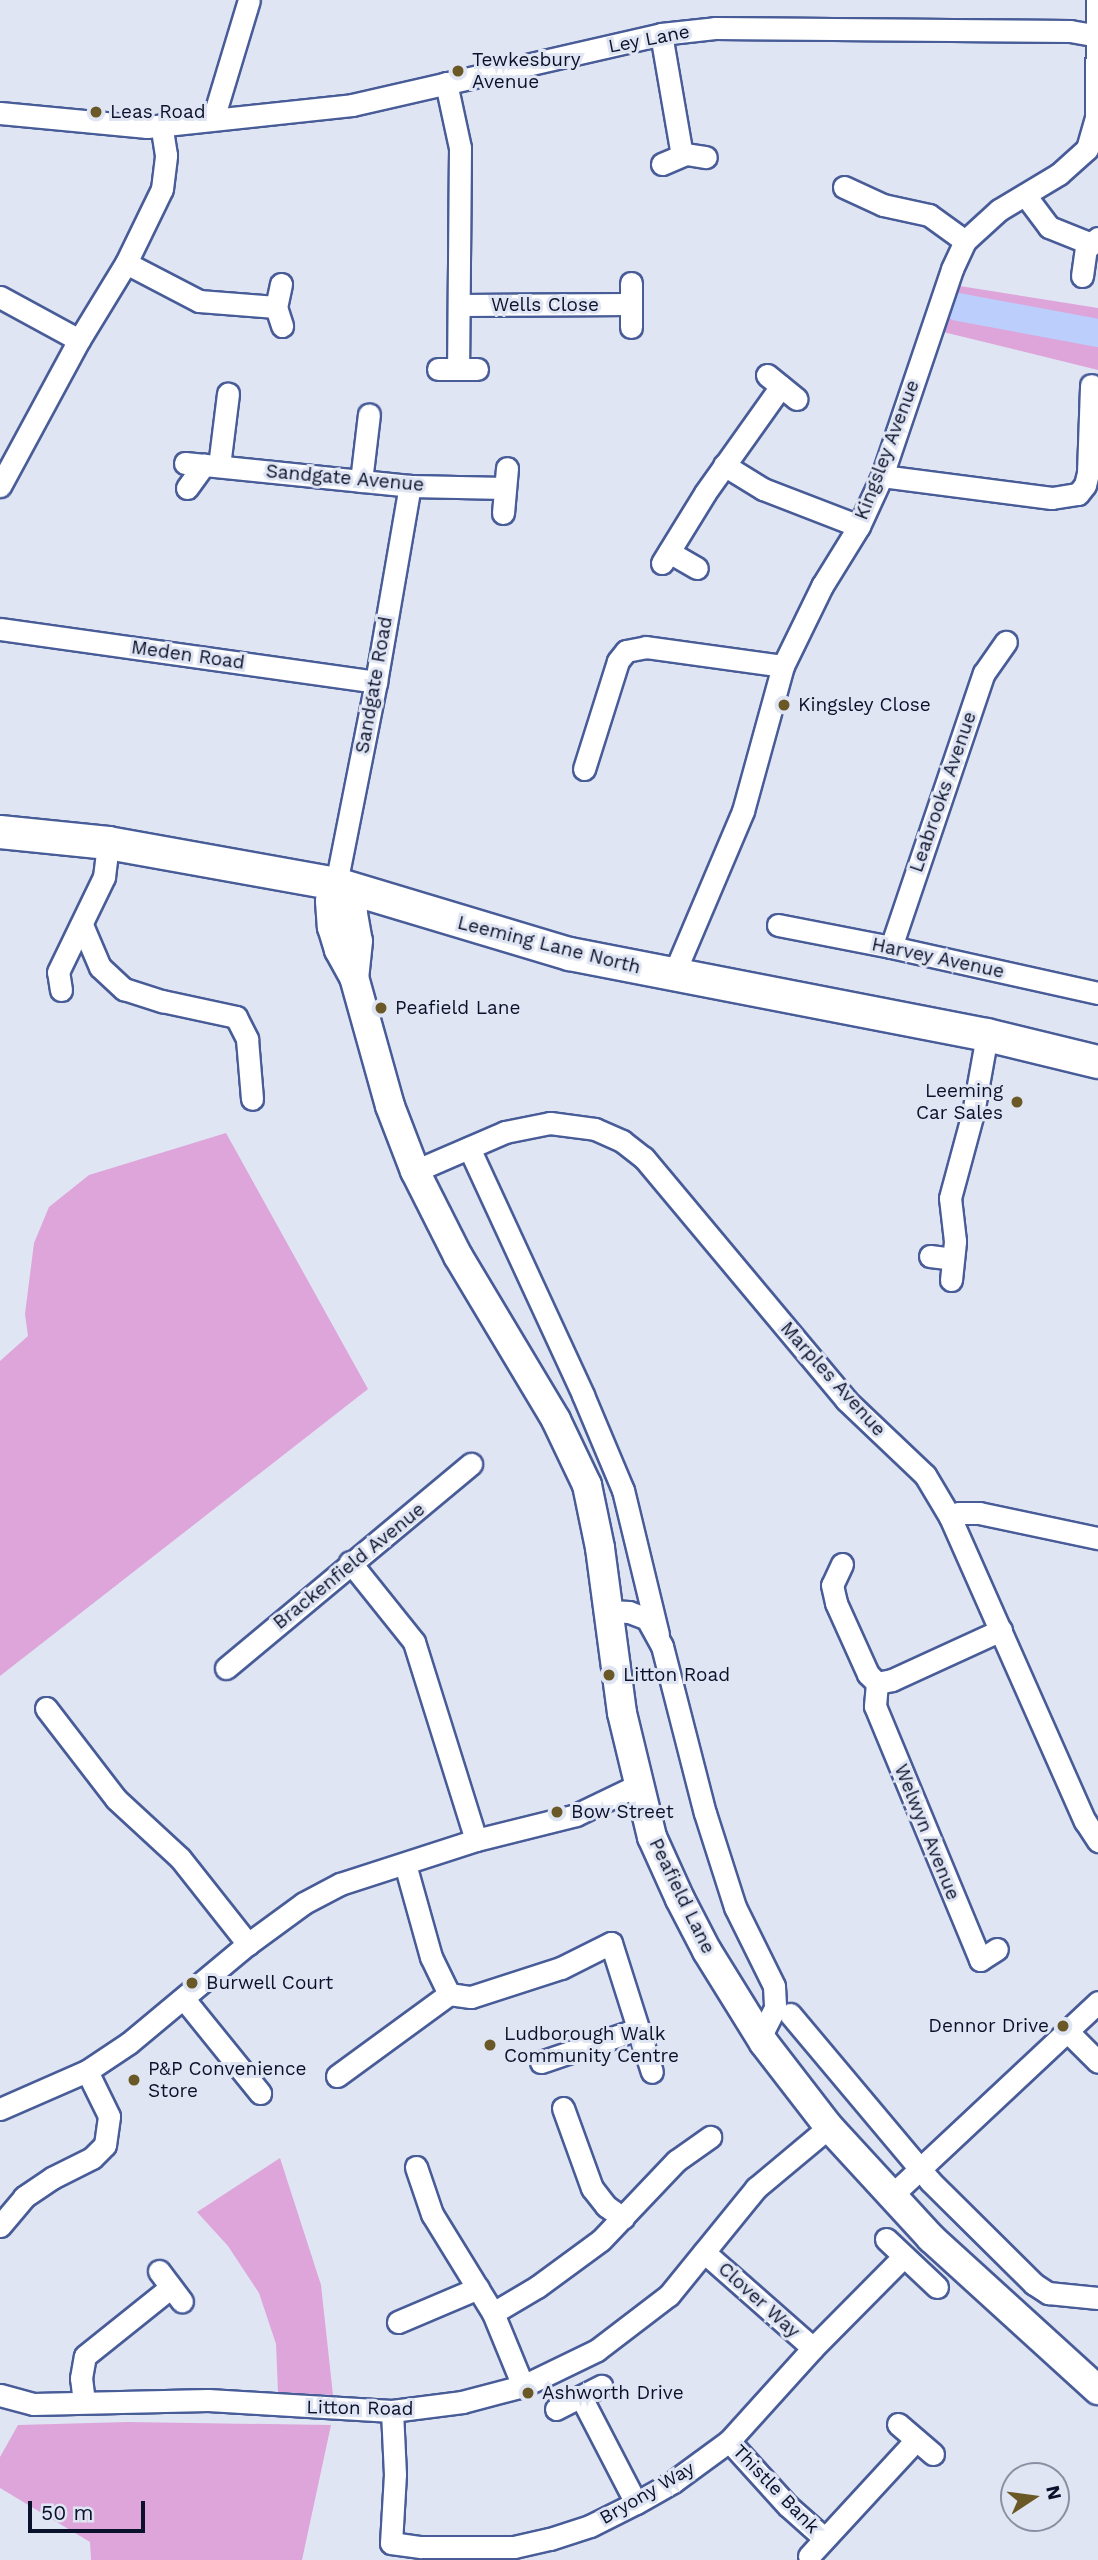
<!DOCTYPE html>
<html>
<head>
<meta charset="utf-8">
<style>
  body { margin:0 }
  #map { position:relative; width:1098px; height:2560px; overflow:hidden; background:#e0e5f3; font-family:"Work Sans",sans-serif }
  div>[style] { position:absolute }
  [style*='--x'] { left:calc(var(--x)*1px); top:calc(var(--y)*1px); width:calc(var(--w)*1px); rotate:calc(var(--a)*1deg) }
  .green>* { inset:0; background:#dea5da }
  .river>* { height:28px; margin:-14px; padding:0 14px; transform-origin:14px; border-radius:14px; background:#bccefc }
  .roads { filter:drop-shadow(2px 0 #485c98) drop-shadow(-2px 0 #485c98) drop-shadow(0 2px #485c98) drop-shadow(0 -2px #485c98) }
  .minor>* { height:21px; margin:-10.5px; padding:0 10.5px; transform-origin:10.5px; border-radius:10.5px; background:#fff }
  .major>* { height:28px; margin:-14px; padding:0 14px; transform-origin:14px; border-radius:14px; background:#fff }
  .highway>* { height:32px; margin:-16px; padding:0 16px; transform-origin:16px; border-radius:16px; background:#fff }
  .dots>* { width:19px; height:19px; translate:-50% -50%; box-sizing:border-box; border:4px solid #e0e5f3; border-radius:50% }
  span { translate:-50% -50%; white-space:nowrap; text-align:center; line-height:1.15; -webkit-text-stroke:6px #e0e5f3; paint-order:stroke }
  .street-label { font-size:19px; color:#0a112a }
  .poi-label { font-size:19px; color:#0a112a }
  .left { translate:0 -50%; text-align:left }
  .right { translate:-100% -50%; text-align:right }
  .north { position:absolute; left:1000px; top:2462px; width:70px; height:70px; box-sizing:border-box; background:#e0e5f3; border:2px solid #8a90a3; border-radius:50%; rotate:77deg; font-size:19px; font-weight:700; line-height:28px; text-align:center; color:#0a112a }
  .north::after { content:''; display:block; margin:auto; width:24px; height:32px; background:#6a5826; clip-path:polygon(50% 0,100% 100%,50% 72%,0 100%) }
  .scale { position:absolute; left:28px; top:2501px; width:117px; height:32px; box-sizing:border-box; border:4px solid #0a112a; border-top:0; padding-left:9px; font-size:21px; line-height:24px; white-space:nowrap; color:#0a112a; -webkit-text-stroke:5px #e0e5f3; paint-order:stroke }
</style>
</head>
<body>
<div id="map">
  <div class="green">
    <div style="clip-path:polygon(947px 284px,1098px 308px,1098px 370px,931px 329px)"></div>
    <div style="clip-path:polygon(226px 1133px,368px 1389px,0 1676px,0 1361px,28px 1336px,25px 1314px,34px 1243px,49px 1207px,89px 1175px)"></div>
    <div style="clip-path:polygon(280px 2158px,321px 2285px,333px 2395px,278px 2392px,276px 2344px,259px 2293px,228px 2246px,197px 2212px)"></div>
    <div style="clip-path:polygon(128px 2422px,331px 2425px,302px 2560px,91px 2560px,90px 2542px,0 2488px,0 2457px,18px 2425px)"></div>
  </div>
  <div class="river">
    <div style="--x:958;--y:307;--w:142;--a:10.5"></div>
  </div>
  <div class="roads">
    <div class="minor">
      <div style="--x:661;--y:34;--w:123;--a:80.2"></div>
      <div style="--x:446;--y:83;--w:66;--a:77.8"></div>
      <div style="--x:460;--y:148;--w:221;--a:90.5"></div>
      <div style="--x:0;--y:113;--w:148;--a:5.4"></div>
      <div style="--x:147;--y:127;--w:206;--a:-6.1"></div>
      <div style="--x:352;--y:105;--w:317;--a:-12.9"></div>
      <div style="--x:661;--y:34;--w:54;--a:-6.3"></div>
      <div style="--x:715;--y:28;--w:355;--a:0.5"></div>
      <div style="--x:1070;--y:31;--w:27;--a:10"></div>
      <div style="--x:213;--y:119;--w:124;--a:-73.2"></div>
      <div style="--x:662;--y:164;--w:26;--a:-23"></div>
      <div style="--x:686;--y:154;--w:20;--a:9"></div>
      <div style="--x:844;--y:187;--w:43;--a:24.8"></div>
      <div style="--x:883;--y:205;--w:47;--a:12.3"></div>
      <div style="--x:929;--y:215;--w:44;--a:35.8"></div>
      <div style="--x:1025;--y:195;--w:40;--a:53"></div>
      <div style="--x:1049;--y:227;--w:43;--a:21.8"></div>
      <div style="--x:126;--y:263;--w:82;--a:27.5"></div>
      <div style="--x:199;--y:301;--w:77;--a:4.5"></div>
      <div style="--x:1082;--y:276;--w:27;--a:-82"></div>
      <div style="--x:1086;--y:249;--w:16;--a:-43"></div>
      <div style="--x:631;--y:283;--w:44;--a:90"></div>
      <div style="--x:281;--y:284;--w:24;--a:102"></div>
      <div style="--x:276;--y:307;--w:20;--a:72"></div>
      <div style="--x:0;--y:297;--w:90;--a:28.6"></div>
      <div style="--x:460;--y:305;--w:171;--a:-0.3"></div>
      <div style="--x:438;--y:369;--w:39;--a:0"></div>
      <div style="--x:767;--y:375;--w:38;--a:39"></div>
      <div style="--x:185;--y:463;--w:226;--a:5.8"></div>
      <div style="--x:410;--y:486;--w:95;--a:1.2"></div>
      <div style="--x:724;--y:465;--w:46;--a:31.6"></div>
      <div style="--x:763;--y:489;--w:103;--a:21.1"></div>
      <div style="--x:219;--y:466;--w:73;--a:-82.9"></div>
      <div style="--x:882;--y:476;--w:171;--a:7.4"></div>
      <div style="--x:1052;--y:498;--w:26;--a:-9"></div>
      <div style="--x:1078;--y:494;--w:11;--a:-52"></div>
      <div style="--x:1085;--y:485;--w:12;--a:-76"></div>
      <div style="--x:1088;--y:473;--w:88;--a:-88"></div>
      <div style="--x:361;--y:481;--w:67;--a:-83.2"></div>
      <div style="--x:0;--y:486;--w:166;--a:-61.6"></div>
      <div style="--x:79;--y:340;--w:90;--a:-58.6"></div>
      <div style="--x:126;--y:263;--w:82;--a:-64.1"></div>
      <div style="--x:162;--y:189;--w:34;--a:-83"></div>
      <div style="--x:166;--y:155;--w:30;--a:-99"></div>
      <div style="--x:187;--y:488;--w:29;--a:-54"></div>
      <div style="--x:503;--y:513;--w:45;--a:-84.9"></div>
      <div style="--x:669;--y:552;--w:32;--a:30"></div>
      <div style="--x:662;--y:563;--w:82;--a:-58.4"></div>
      <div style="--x:705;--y:493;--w:131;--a:-54.6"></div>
      <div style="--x:0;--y:629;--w:380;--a:8"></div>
      <div style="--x:584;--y:769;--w:113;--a:-72.5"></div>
      <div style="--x:618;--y:661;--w:13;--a:-51"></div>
      <div style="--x:626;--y:651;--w:20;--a:-11"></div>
      <div style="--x:646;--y:647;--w:138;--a:7.9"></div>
      <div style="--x:336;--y:884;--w:206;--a:-78.8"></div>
      <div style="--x:376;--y:682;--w:199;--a:-80.2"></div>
      <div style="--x:82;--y:925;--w:46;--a:66.8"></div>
      <div style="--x:100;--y:967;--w:33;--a:43"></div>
      <div style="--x:124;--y:989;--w:40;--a:18"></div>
      <div style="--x:162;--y:1001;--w:76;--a:12.2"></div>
      <div style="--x:236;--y:1017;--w:25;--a:63"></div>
      <div style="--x:247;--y:1039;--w:60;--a:85.2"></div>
      <div style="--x:778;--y:925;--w:115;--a:11"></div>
      <div style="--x:891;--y:947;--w:212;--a:12.5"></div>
      <div style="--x:891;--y:947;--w:289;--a:-71.3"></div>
      <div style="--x:984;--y:673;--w:38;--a:-55"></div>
      <div style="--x:673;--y:976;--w:179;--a:-67"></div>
      <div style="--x:743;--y:811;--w:150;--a:-74.6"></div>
      <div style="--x:783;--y:666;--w:89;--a:-64"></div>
      <div style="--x:822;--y:586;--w:70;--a:-58.3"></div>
      <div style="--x:859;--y:526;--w:55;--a:-65.3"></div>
      <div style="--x:882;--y:476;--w:219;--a:-71.3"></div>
      <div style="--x:952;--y:269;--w:31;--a:-65"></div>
      <div style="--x:965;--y:241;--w:46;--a:-42.4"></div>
      <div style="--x:999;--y:210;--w:70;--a:-31"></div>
      <div style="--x:1059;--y:174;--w:38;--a:-42"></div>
      <div style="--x:1087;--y:149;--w:32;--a:-74"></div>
      <div style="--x:1096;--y:118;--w:118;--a:-89.5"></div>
      <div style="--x:61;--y:990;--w:18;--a:-99"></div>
      <div style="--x:58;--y:972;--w:106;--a:-64.2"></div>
      <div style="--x:104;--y:877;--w:34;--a:-83"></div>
      <div style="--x:469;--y:1148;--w:272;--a:65.2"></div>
      <div style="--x:583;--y:1395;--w:103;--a:67.2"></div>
      <div style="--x:623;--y:1490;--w:149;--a:76.4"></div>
      <div style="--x:415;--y:1171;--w:98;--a:-23.4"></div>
      <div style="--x:505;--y:1132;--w:46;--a:-11.3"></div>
      <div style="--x:550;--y:1123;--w:45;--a:7.6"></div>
      <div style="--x:595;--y:1129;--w:30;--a:24"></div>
      <div style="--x:622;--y:1141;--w:28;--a:38"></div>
      <div style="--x:644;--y:1158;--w:315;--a:50.1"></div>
      <div style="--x:846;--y:1400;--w:109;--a:43.5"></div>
      <div style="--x:925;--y:1475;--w:49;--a:59.2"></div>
      <div style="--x:950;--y:1517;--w:333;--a:66.1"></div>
      <div style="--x:1085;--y:1821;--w:24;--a:57"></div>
      <div style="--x:930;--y:1256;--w:23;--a:7"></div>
      <div style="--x:951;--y:1280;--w:39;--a:-84"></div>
      <div style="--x:955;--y:1241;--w:43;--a:-96.6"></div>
      <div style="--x:950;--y:1198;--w:88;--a:-74.9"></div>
      <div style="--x:973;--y:1113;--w:79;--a:-79.8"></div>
      <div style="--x:950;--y:1517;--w:10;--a:-24"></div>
      <div style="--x:959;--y:1513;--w:20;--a:0"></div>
      <div style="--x:979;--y:1513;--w:122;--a:11.9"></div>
      <div style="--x:350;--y:1562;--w:102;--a:51.3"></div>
      <div style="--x:414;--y:1642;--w:207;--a:72.6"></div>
      <div style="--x:842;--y:1564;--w:23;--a:115"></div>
      <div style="--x:832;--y:1585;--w:18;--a:77"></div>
      <div style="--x:836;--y:1603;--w:78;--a:65.7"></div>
      <div style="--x:868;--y:1674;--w:13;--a:45"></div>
      <div style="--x:877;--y:1683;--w:23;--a:95"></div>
      <div style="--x:875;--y:1706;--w:275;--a:67.5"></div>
      <div style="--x:980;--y:1960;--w:20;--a:-33"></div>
      <div style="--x:608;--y:1611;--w:21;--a:3"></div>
      <div style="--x:629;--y:1612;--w:19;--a:21"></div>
      <div style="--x:647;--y:1619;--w:31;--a:61"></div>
      <div style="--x:662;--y:1646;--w:172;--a:75.6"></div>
      <div style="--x:705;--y:1813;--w:99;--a:72.3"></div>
      <div style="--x:735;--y:1907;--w:88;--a:63.7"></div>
      <div style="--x:774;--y:1986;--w:22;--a:87"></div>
      <div style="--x:775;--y:2008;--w:33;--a:117"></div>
      <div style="--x:226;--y:1668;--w:319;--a:-39.8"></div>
      <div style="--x:877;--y:1683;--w:15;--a:-11"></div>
      <div style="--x:892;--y:1680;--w:120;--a:-24.6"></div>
      <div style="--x:46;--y:1708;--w:115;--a:52.4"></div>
      <div style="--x:116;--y:1799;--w:87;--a:42.7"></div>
      <div style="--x:180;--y:1858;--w:110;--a:51.7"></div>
      <div style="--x:405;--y:1864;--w:97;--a:74.4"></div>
      <div style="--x:431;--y:1957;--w:41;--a:64.1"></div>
      <div style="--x:449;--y:1994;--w:22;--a:8"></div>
      <div style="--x:471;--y:1997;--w:95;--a:-17.9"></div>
      <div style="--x:561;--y:1968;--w:56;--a:-26.6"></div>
      <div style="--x:611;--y:1943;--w:135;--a:72.4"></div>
      <div style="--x:184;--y:1999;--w:121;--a:51"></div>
      <div style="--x:790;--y:2014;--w:218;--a:50"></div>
      <div style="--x:930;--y:2181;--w:146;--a:44.7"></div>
      <div style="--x:1034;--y:2284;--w:17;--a:33"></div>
      <div style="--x:1048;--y:2293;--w:50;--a:5.7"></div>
      <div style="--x:1068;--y:2032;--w:42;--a:45"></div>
      <div style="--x:541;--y:2062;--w:102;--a:-18.8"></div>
      <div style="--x:337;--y:2076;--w:139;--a:-36.2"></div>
      <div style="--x:563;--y:2108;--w:85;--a:70.1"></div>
      <div style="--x:592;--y:2188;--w:23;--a:52"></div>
      <div style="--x:606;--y:2206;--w:21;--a:35"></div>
      <div style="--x:0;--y:2109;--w:95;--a:-23.6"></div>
      <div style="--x:87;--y:2071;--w:50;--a:-33.7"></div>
      <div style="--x:129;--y:2043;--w:155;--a:-39.8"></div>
      <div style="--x:248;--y:1944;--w:69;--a:-36.2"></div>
      <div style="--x:304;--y:1903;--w:41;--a:-27.8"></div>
      <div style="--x:340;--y:1884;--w:143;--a:-17.9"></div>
      <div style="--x:476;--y:1840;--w:103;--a:-14"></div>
      <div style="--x:576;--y:1815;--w:69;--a:-25.8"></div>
      <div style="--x:416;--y:2167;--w:50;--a:71.2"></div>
      <div style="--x:432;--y:2214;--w:116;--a:58.4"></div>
      <div style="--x:493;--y:2313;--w:79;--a:67.7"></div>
      <div style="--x:891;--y:2196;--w:284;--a:-43.1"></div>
      <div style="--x:0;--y:2226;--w:38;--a:-50"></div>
      <div style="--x:24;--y:2197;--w:34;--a:-34"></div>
      <div style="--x:52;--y:2178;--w:45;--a:-26.6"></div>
      <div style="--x:92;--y:2158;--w:18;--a:-45"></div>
      <div style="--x:105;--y:2145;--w:29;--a:-82"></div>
      <div style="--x:109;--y:2116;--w:50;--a:-116.1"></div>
      <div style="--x:886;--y:2239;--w:70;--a:43.3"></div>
      <div style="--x:704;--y:2252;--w:145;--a:41.4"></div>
      <div style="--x:159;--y:2271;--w:38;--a:53"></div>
      <div style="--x:493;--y:2313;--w:51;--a:-30.6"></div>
      <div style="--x:537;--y:2287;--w:79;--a:-36.3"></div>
      <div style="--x:601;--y:2240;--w:109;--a:-46.5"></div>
      <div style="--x:676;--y:2161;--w:42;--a:-35.2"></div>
      <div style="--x:398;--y:2322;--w:87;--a:-23"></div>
      <div style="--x:0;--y:2395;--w:34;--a:15"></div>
      <div style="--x:33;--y:2404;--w:175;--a:-1.3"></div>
      <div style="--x:208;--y:2400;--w:184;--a:3.4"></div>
      <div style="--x:392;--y:2411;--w:71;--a:-7.3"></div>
      <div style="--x:462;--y:2402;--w:63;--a:-14.7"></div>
      <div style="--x:523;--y:2386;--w:82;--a:-25.9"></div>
      <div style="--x:597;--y:2350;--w:91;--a:-37.4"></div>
      <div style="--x:669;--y:2295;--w:138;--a:-50.9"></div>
      <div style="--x:756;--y:2188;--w:95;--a:-39.9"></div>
      <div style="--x:581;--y:2397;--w:119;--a:62.6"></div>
      <div style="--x:84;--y:2402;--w:24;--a:-97"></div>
      <div style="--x:81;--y:2378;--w:22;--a:-80"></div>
      <div style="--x:85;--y:2356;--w:110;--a:-38.7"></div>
      <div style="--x:556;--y:2409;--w:51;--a:-27.1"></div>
      <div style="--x:392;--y:2411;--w:63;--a:87.3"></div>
      <div style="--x:395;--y:2474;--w:69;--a:93.3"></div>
      <div style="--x:391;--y:2543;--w:30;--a:8"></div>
      <div style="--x:421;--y:2547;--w:93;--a:0"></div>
      <div style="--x:514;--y:2547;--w:37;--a:-13"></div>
      <div style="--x:550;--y:2539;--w:42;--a:-18"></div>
      <div style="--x:590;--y:2526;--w:51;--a:-26.6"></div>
      <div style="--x:636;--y:2503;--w:43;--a:-29.6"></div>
      <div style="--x:673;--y:2482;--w:69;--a:-36.2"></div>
      <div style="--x:729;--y:2441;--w:125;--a:-47.9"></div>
      <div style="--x:813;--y:2348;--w:129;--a:-45.3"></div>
      <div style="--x:898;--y:2424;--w:46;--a:40.6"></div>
      <div style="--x:729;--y:2441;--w:88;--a:47.8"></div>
      <div style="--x:788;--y:2506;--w:48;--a:41.6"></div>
      <div style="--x:809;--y:2556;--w:158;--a:-47.3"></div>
    </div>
    <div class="major">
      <div style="--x:336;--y:884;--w:18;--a:109"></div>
      <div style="--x:330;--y:901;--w:26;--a:86"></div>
      <div style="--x:332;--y:927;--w:24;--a:73"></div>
      <div style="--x:339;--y:950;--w:31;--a:61"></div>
      <div style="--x:354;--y:977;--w:134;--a:74.4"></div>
      <div style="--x:390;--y:1106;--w:70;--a:69"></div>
      <div style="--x:415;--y:1171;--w:95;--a:63.2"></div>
      <div style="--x:458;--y:1256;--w:191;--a:59.1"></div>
      <div style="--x:556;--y:1420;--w:72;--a:64.5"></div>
      <div style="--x:587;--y:1485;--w:64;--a:78.3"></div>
      <div style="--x:600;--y:1548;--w:166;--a:82.4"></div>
      <div style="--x:622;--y:1713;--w:128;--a:76.4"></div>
      <div style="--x:652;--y:1837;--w:68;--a:65.7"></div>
      <div style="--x:680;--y:1899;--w:59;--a:62.6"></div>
      <div style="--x:707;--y:1951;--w:108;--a:58.2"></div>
      <div style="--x:764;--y:2043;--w:106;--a:52.3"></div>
      <div style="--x:829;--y:2127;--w:151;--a:47.4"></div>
      <div style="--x:931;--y:2238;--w:226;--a:42.3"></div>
      <div style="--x:336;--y:884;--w:34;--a:60"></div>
      <div style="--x:353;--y:914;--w:27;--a:80"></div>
      <div style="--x:358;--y:941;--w:36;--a:96"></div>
    </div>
    <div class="highway">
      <div style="--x:0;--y:832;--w:109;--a:5.8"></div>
      <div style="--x:108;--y:843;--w:232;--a:10.2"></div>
      <div style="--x:336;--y:884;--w:244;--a:16.7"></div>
      <div style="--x:570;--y:954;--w:425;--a:11"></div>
      <div style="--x:987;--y:1035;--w:114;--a:13.7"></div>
    </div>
  </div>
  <div class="dots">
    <div style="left:458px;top:71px;background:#6a5826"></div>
    <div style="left:96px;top:112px;background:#6a5826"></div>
    <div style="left:784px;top:705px;background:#6a5826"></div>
    <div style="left:381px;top:1008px;background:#6a5826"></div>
    <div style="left:1017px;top:1102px;background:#6a5826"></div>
    <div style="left:609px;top:1675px;background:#6a5826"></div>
    <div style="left:557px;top:1812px;background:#6a5826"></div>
    <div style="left:192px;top:1983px;background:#6a5826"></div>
    <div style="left:1063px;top:2026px;background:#6a5826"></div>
    <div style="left:490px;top:2045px;background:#6a5826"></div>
    <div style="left:134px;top:2080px;background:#6a5826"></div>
    <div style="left:528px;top:2393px;background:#6a5826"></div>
  </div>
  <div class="street-label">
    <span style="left:649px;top:39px;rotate:-11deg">Ley Lane</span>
    <span style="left:545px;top:305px">Wells Close</span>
    <span style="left:887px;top:450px;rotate:-69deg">Kingsley Avenue</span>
    <span style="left:345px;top:478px;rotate:5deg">Sandgate Avenue</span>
    <span style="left:188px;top:655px;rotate:8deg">Meden Road</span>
    <span style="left:374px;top:685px;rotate:-80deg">Sandgate Road</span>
    <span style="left:943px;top:792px;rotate:-71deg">Leabrooks Avenue</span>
    <span style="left:549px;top:945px;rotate:14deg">Leeming Lane North</span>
    <span style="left:938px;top:958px;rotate:12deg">Harvey Avenue</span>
    <span style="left:833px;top:1379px;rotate:48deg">Marples Avenue</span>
    <span style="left:349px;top:1566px;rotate:-39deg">Brackenfield Avenue</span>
    <span style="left:927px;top:1832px;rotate:68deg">Welwyn Avenue</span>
    <span style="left:682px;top:1896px;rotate:64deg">Peafield Lane</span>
    <span style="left:759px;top:2300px;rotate:42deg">Clover Way</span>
    <span style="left:360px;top:2408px;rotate:1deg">Litton Road</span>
    <span style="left:776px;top:2489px;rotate:46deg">Thistle Bank</span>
    <span style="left:647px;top:2493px;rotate:-30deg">Bryony Way</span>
  </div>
  <div class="poi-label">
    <span class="left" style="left:472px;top:71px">Tewkesbury<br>Avenue</span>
    <span class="left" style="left:110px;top:112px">Leas Road</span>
    <span class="left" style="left:798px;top:705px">Kingsley Close</span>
    <span class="left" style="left:395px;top:1008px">Peafield Lane</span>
    <span class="right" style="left:1003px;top:1102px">Leeming<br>Car Sales</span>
    <span class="left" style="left:623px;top:1675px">Litton Road</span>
    <span class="left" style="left:571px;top:1812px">Bow Street</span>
    <span class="left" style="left:206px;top:1983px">Burwell Court</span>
    <span class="right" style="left:1049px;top:2026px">Dennor Drive</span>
    <span class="left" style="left:504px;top:2045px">Ludborough Walk<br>Community Centre</span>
    <span class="left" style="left:148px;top:2080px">P&amp;P Convenience<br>Store</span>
    <span class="left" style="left:542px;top:2393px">Ashworth Drive</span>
  </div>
  <div class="north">N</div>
  <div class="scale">50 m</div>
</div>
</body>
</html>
